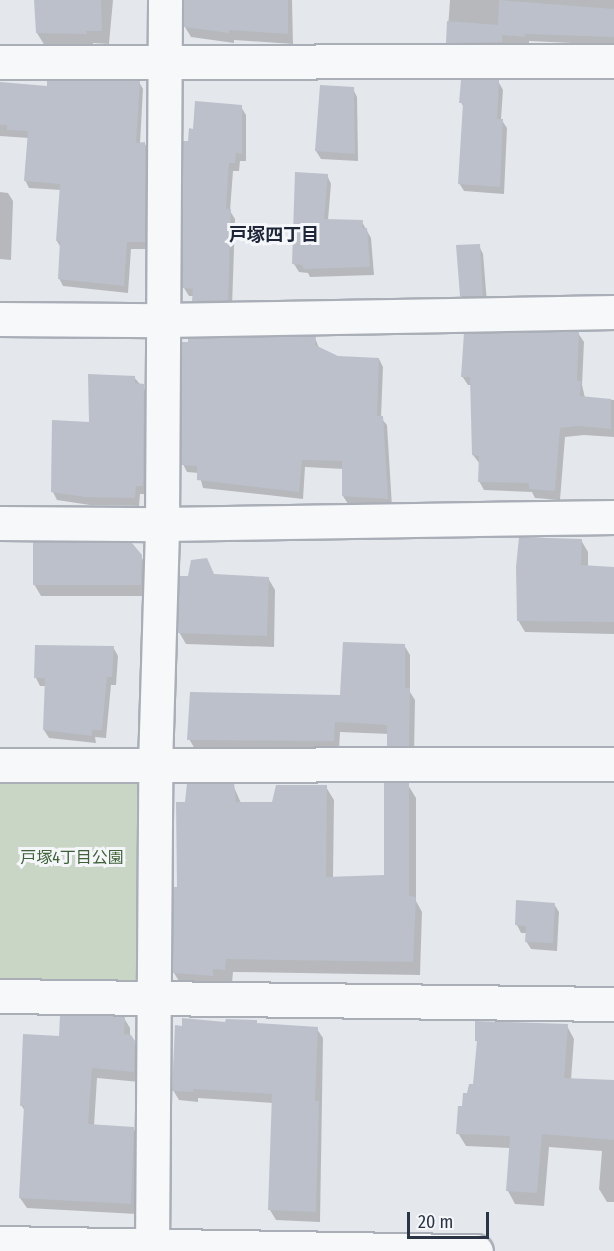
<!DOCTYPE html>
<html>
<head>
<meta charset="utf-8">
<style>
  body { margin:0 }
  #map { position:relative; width:614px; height:1251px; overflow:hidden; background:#e4e7ec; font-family:"Fira Sans Condensed","Noto Sans JP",sans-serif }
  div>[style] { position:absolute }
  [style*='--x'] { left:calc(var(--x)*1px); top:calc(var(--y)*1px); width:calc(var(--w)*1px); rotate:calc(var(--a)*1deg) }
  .green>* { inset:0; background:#c9d6c5 }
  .shadow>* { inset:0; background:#0003 }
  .building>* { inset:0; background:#bbc0ca }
  .roads { filter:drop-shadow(2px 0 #a9aeb7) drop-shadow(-2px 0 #a9aeb7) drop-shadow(0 2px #a9aeb7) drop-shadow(0 -2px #a9aeb7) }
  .minor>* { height:33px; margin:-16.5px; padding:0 16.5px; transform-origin:16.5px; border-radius:16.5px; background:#f7f8fa }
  span { translate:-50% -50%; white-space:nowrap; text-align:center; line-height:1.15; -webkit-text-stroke:6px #f4f6f9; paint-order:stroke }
  .park-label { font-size:16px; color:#3f6138 }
  .neighbourhood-label { font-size:18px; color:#1d2536; font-weight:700 }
  .scale { position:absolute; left:407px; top:1212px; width:82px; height:27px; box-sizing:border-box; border:3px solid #2b3445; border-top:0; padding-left:8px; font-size:18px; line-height:21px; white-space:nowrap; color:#2b3445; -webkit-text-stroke:4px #f4f6f9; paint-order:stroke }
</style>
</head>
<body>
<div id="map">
  <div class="green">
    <div style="clip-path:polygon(131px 772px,146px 793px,141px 976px,123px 989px,0 988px,0 773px)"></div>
  </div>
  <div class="shadow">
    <div style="clip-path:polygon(36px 0,113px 0,109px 44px,93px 43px,93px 47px,45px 46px,37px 33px)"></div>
    <div style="clip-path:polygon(186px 0,292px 0,293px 44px,234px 40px,234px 43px,191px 37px,185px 27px)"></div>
    <div style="clip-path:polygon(450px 0,614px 0,614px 45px,529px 41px,529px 44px,515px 43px,514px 47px,452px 50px,447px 42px)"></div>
    <div style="clip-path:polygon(498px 81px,503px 90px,501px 119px,507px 128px,504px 194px,464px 191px,459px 183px,464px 108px,461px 102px)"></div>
    <div style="clip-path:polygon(139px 82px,143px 89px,140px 144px,145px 144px,149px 151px,148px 249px,131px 249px,128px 293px,63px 286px,59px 278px,61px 248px,57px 241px,61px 190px,29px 188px,25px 180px,29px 138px,0 136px,0 83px,49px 88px)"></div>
    <div style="clip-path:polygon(353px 89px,357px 97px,358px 161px,321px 159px,316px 151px)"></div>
    <div style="clip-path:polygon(241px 107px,246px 115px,246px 161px,240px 161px,239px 171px,233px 171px,230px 211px,235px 219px,232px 308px,198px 309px,194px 296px,189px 296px,184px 288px,189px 142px,194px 130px)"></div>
    <div style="clip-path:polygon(327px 175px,331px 184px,328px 220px,362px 222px,371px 238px,374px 275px,310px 277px,308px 273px,299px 272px,294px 264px)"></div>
    <div style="clip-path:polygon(0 192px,8px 193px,13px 201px,11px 260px,0 259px)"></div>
    <div style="clip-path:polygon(479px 246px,483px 254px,487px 303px,466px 304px,461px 296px)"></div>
    <div style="clip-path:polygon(578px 333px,584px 342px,582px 385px,585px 398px,614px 400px,614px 437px,584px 435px,565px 437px,560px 500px,535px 498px,532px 492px,484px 490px,479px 481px,480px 464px,473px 455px,471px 385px,468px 385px,462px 376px)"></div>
    <div style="clip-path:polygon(315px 338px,319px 348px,337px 357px,379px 359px,383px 367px,381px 418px,387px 425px,392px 507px,348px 504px,343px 496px,344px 469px,305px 467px,303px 499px,203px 488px,199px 473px,187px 472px,183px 464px)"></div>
    <div style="clip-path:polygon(134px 377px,148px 394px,147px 494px,140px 494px,139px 506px,90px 505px,57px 500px,53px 492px,90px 423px)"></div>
    <div style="clip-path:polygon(581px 540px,588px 552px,588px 567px,614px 569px,614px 634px,525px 632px,518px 620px)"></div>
    <div style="clip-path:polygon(141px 556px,148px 569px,147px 596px,41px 596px,34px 584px)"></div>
    <div style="clip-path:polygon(215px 576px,268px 578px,275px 590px,274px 647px,186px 644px,179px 632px)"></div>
    <div style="clip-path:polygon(404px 645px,410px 655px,410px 692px,415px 700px,414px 755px,394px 755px,389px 745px,389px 734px,340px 732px,339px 751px,195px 749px,189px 739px,341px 696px)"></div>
    <div style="clip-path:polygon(113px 647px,118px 656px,116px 685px,111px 685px,106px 738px,95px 737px,96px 743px,49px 738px,44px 730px,46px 686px,40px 686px,36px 678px)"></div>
    <div style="clip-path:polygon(233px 785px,241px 803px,274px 803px,326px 787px,334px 800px,333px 878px,385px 877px,408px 785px,416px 798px,416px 901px,422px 912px,420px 975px,233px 972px,232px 983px,219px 982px,220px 989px,182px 986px,174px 973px,187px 804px)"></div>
    <div style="clip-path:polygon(554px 904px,559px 912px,557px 951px,531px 949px,526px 941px,527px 933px,521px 933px,517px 925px)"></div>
    <div style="clip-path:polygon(124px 1018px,130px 1028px,130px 1036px,140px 1053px,140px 1082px,97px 1078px,94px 1126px,133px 1128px,139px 1138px,137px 1214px,27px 1208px,20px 1198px,25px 1111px,21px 1105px,61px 1037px)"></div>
    <div style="clip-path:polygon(258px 1024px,317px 1029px,323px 1038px,320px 1222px,276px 1220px,270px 1210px,273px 1103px,198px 1098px,198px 1102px,179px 1100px,173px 1090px)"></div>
    <div style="clip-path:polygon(567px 1026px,574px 1039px,571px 1080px,614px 1082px,614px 1202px,607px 1202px,599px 1189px,602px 1151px,549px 1147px,544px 1206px,515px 1204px,508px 1191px,510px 1148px,466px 1146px,458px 1133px,468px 1094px,475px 1085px,478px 1044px,476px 1040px)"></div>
  </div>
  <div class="building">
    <div style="clip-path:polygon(34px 0,101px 0,102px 31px,86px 31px,87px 34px,36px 33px)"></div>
    <div style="clip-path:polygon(184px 0,288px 0,288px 34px,229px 30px,229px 33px,184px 27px)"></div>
    <div style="clip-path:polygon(499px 0,614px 9px,614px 37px,525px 34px,525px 37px,502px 35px,502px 42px,446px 43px,447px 21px,498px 25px)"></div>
    <div style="clip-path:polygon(461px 80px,499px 80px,497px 119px,503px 119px,500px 187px,458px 184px,463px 103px,459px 103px)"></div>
    <div style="clip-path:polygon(47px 81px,140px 81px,136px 143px,145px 142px,145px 242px,127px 242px,124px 286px,58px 279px,60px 241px,56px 241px,60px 184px,24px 181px,28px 131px,7px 130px,7px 125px,0 125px,0 82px,47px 86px)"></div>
    <div style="clip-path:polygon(320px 85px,354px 87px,355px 154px,315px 151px)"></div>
    <div style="clip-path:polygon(195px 101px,242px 105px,242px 154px,236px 153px,235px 163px,229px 163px,226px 209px,231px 209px,228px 300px,192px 301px,193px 289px,182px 288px,183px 141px,188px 141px,189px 128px,193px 129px)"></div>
    <div style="clip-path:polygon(295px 172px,328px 174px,324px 219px,363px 220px,362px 228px,367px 228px,370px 267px,304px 269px,302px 265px,292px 264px)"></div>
    <div style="clip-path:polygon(480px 244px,483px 296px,460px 296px,456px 245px)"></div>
    <div style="clip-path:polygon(579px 331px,577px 381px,581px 381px,580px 396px,611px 399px,611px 429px,578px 426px,560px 428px,555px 491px,529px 489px,529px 483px,478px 482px,479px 456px,472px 455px,470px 377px,461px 377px,464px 333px)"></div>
    <div style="clip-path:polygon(316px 336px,315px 345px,338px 356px,379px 358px,377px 416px,383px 416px,388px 499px,342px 496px,342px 461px,302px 460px,299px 492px,197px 480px,197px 466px,181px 465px,182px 342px,188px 342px,188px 338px)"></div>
    <div style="clip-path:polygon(88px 374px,135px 376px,135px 383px,144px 384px,143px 486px,136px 486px,135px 498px,85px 497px,51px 492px,52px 420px,89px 422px)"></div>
    <div style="clip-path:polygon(519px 537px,582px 539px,581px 565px,614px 567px,614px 622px,517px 621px,516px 567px)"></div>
    <div style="clip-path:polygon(33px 542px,132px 543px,142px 555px,141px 585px,33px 585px)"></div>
    <div style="clip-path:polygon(207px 558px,214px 574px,269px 577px,267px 636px,178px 633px,179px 576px,188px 576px,191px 560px)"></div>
    <div style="clip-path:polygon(343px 642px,405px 644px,405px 688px,410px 688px,409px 746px,387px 746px,387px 725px,335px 722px,334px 741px,187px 740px,190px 692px,340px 695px)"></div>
    <div style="clip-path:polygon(35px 645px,114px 646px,112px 677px,107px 677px,102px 730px,92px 730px,92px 736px,43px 730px,45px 678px,34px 678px)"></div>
    <div style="clip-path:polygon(187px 783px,234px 783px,236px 802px,272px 802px,276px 785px,327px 785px,326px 877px,384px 875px,384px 783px,409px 783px,409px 896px,416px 897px,413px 962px,226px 959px,225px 970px,213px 969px,213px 976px,173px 973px,173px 901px,174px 887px,177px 887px,176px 802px,185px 802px)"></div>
    <div style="clip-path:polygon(516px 900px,555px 903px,553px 943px,525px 942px,526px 926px,515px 925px)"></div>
    <div style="clip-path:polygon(60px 1016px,125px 1016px,124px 1034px,131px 1035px,135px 1041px,134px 1072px,92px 1068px,88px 1124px,134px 1127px,131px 1204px,19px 1198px,24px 1106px,20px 1106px,23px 1034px,59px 1036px)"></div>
    <div style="clip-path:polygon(182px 1018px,225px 1022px,226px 1019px,257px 1020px,257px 1023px,318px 1027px,315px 1101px,319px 1101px,316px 1212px,268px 1210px,272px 1094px,193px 1089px,193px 1092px,172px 1091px,175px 1025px,182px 1026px)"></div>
    <div style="clip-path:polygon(475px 1021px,568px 1024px,564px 1078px,614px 1080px,614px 1140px,542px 1134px,537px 1193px,506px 1191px,510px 1136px,456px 1134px,458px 1106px,462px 1106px,463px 1093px,467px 1093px,469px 1084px,473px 1084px,477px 1041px,475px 1041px)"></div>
  </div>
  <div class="roads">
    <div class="minor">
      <div style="--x:0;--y:62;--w:614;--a:-0.09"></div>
      <div style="--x:0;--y:319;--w:162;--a:0.4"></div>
      <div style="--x:162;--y:320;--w:452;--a:-1"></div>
      <div style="--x:0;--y:523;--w:162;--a:0.4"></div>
      <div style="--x:162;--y:524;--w:452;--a:-0.9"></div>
      <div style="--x:0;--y:765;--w:614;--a:-0.09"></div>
      <div style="--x:0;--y:996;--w:614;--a:0.75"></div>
      <div style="--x:0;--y:1243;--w:476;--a:1"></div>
      <div style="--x:152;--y:1251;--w:485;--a:-89.6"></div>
      <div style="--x:155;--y:766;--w:242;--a:-88.3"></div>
      <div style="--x:162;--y:524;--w:524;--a:-89.67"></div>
    </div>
  </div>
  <div class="park-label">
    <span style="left:72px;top:858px">戸塚4丁目公園</span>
  </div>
  <div class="neighbourhood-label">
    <span style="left:274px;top:235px">戸塚四丁目</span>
  </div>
  <div class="scale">20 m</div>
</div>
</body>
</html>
